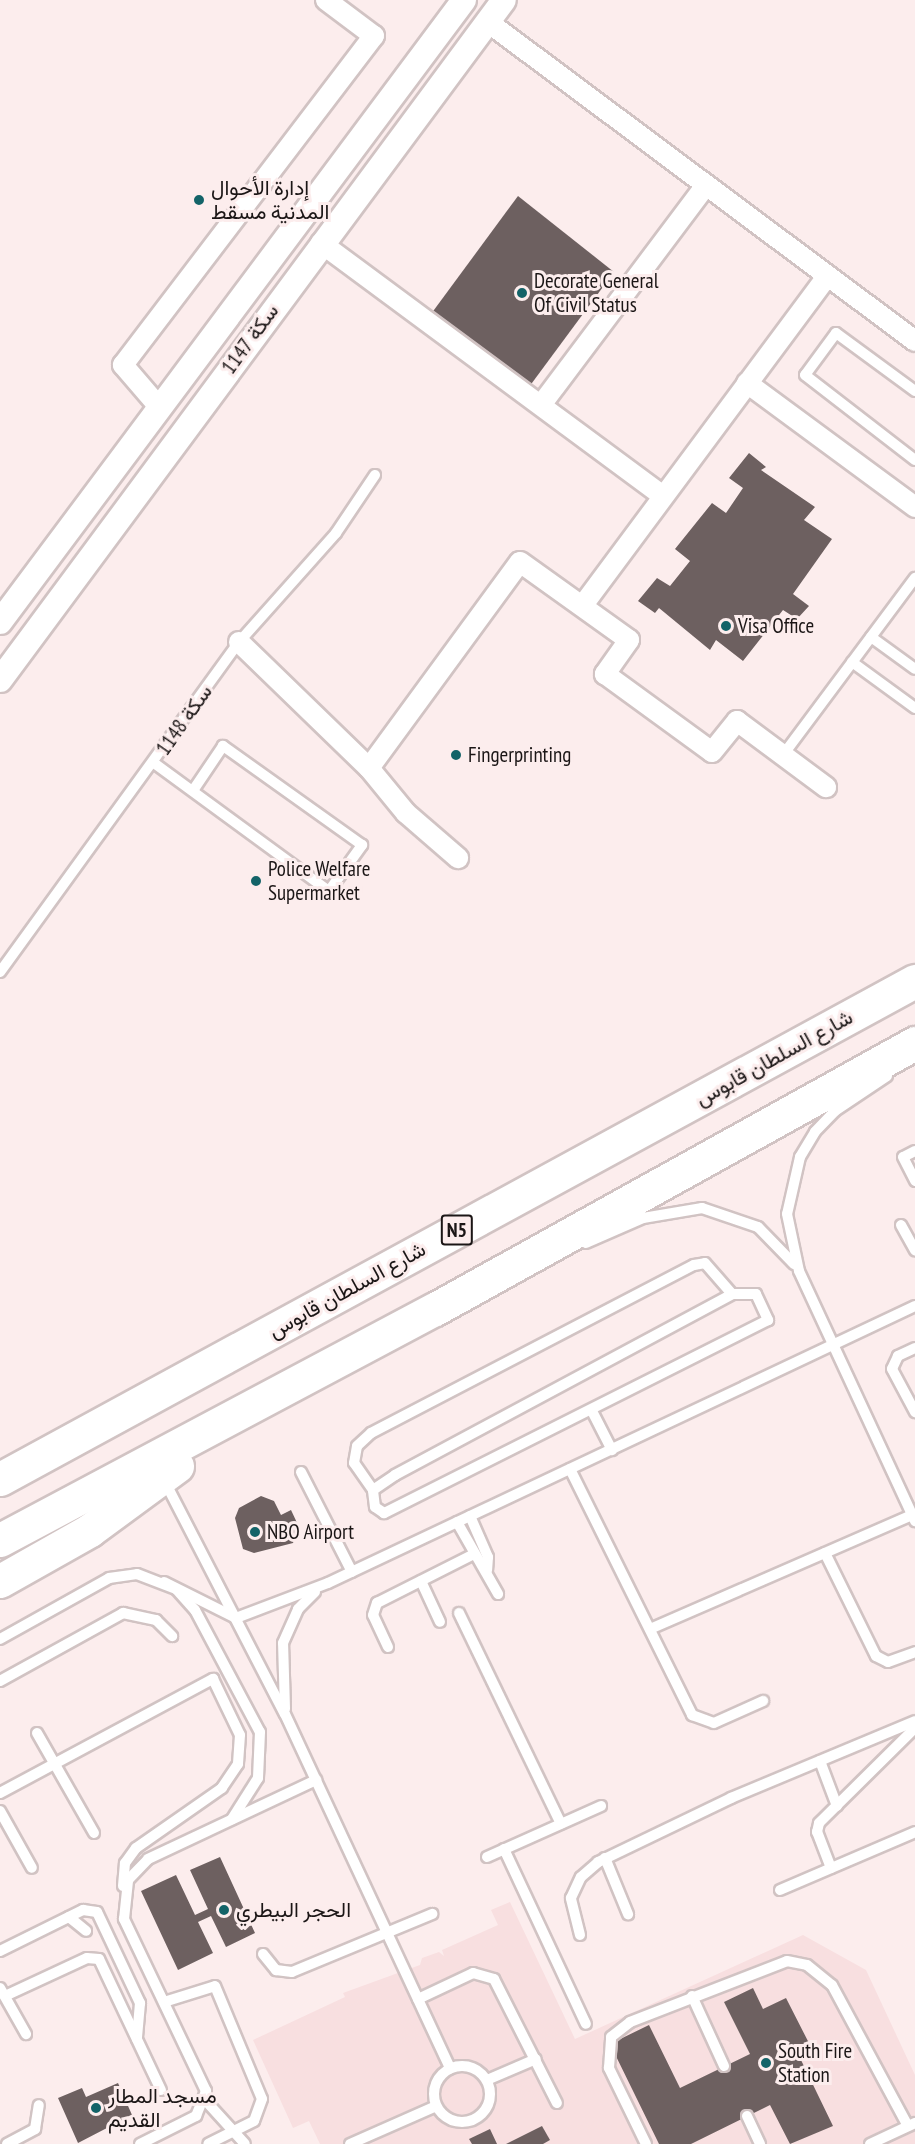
<!DOCTYPE html>
<html>
<head>
<meta charset="utf-8">
<style>
  body { margin:0 }
  #map { position:relative; width:915px; height:2144px; overflow:hidden; background:#fceded; font-family:"PT Sans Narrow",Vazirmatn,sans-serif }
  div>[style] { position:absolute }
  [style*='--x'] { left:calc(var(--x)*1px); top:calc(var(--y)*1px); width:calc(var(--w)*1px); rotate:calc(var(--a)*1deg) }
  .built>* { inset:0; background:#f8dfe0 }
  .building>* { inset:0; background:#6d6060 }
  .roads { filter:drop-shadow(2px 0 #d1c3c3) drop-shadow(-2px 0 #d1c3c3) drop-shadow(0 2px #d1c3c3) drop-shadow(0 -2px #d1c3c3) }
  .service>* { height:10px; margin:-5px; padding:0 5px; transform-origin:5px; border-radius:5px; background:#fff }
  .service>.ring { margin:-5px; padding:0; box-sizing:content-box; background:none; border:10px solid #fff; border-radius:50% }
  .minor>* { height:20px; margin:-10px; padding:0 10px; transform-origin:10px; border-radius:10px; background:#fff }
  .tertiary>* { height:24px; margin:-12px; padding:0 12px; transform-origin:12px; border-radius:12px; background:#fff }
  .trunk>* { height:33px; margin:-16.5px; padding:0 16.5px; transform-origin:16.5px; border-radius:16.5px; background:#fff }
  .dots>* { width:16px; height:16px; translate:-50% -50%; box-sizing:border-box; border:3px solid #fceded; border-radius:50% }
  span { translate:-50% -50%; white-space:nowrap; text-align:center; line-height:1.15; -webkit-text-stroke:6px #fceded; paint-order:stroke }
  .shield-label span { padding:2px 4px; background:#fceded; border:2px solid; border-radius:4px; -webkit-text-stroke-width:0 }
  .shield-label { font-size:20px; color:#1b1616; font-weight:700 }
  .poi-label { font-size:21px; color:#1b1616 }
  .left { translate:0 -50%; text-align:left }
  .street-label { font-size:21px; color:#1b1616 }
</style>
</head>
<body>
<div id="map">
  <div class="built">
    <div style="clip-path:polygon(510px 1902px,575px 2039px,803px 1935px,866px 1970px,915px 2075px,915px 2144px,320px 2144px,309px 2121px,293px 2128px,253px 2040px,345px 1997px,343px 1993px,420px 1965px,422px 1958px,439px 1952px,444px 1956px,442px 1950px,498px 1925px,491px 1910px)"></div>
  </div>
  <div class="building">
    <div style="clip-path:polygon(518px 196px,614px 272px,529px 387px,431px 314px)"></div>
    <div style="clip-path:polygon(749px 453px,766px 467px,761px 470px,815px 507px,804px 520px,832px 539px,793px 594px,809px 606px,797px 619px,783px 610px,743px 661px,716px 640px,710px 650px,659px 608px,655px 613px,638px 601px,657px 578px,670px 586px,690px 561px,675px 549px,712px 503px,726px 513px,743px 488px,729px 478px)"></div>
    <div style="clip-path:polygon(261px 1496px,274px 1501px,281px 1515px,291px 1510px,299px 1527px,293px 1543px,254px 1553px,243px 1549px,235px 1518px,239px 1508px)"></div>
    <div style="clip-path:polygon(220px 1857px,255px 1933px,226px 1947px,211px 1916px,198px 1922px,213px 1953px,178px 1970px,141px 1891px,176px 1875px,195px 1915px,208px 1909px,190px 1870px)"></div>
    <div style="clip-path:polygon(753px 1988px,763px 2009px,786px 1998px,814px 2053px,801px 2060px,833px 2126px,790px 2144px,770px 2105px,691px 2144px,659px 2144px,610px 2044px,649px 2025px,680px 2088px,750px 2054px,724px 2002px)"></div>
    <div style="clip-path:polygon(118px 2083px,132px 2115px,78px 2143px,58px 2098px,82px 2088px,86px 2097px)"></div>
    <div style="clip-path:polygon(542px 2126px,550px 2140px,543px 2144px,506px 2144px)"></div>
    <div style="clip-path:polygon(490px 2129px,497px 2144px,472px 2144px,469px 2139px)"></div>
  </div>
  <div class="roads">
    <div class="service">
      <div style="--x:915;--y:391;--w:98;--a:-143.7"></div>
      <div style="--x:836;--y:333;--w:52;--a:126.4"></div>
      <div style="--x:805;--y:375;--w:139;--a:37.7"></div>
      <div style="--x:871;--y:637;--w:54;--a:36"></div>
      <div style="--x:852;--y:662;--w:78;--a:36.1"></div>
      <div style="--x:783;--y:755;--w:221;--a:-53.3"></div>
      <div style="--x:154;--y:763;--w:217;--a:36.2"></div>
      <div style="--x:329;--y:891;--w:57;--a:-54.3"></div>
      <div style="--x:362;--y:845;--w:171;--a:-144.5"></div>
      <div style="--x:223;--y:746;--w:52;--a:124"></div>
      <div style="--x:0;--y:972;--w:407;--a:-54.1"></div>
      <div style="--x:239;--y:642;--w:146;--a:-48.3"></div>
      <div style="--x:336;--y:533;--w:70;--a:-56.1"></div>
      <div style="--x:887;--y:1076;--w:63;--a:146.1"></div>
      <div style="--x:835;--y:1111;--w:29;--a:134"></div>
      <div style="--x:815;--y:1132;--w:29;--a:121"></div>
      <div style="--x:800;--y:1157;--w:58;--a:102.8"></div>
      <div style="--x:787;--y:1214;--w:58;--a:78.1"></div>
      <div style="--x:799;--y:1271;--w:276;--a:65.1"></div>
      <div style="--x:915;--y:1151;--w:13;--a:153"></div>
      <div style="--x:903;--y:1157;--w:27;--a:63"></div>
      <div style="--x:901;--y:1225;--w:29;--a:61"></div>
      <div style="--x:586;--y:1243;--w:62;--a:-23.7"></div>
      <div style="--x:643;--y:1218;--w:60;--a:-9.6"></div>
      <div style="--x:702;--y:1208;--w:59;--a:18.7"></div>
      <div style="--x:758;--y:1227;--w:52;--a:45.8"></div>
      <div style="--x:732;--y:1294;--w:24;--a:0"></div>
      <div style="--x:756;--y:1294;--w:29;--a:65"></div>
      <div style="--x:768;--y:1320;--w:430;--a:153.3"></div>
      <div style="--x:384;--y:1513;--w:11;--a:-146"></div>
      <div style="--x:375;--y:1507;--w:17;--a:-97"></div>
      <div style="--x:373;--y:1490;--w:27;--a:-34"></div>
      <div style="--x:395;--y:1475;--w:383;--a:-28.2"></div>
      <div style="--x:915;--y:1348;--w:19;--a:155"></div>
      <div style="--x:898;--y:1356;--w:14;--a:115"></div>
      <div style="--x:892;--y:1369;--w:49;--a:61.9"></div>
      <div style="--x:592;--y:1411;--w:44;--a:62.9"></div>
      <div style="--x:570;--y:1469;--w:275;--a:63.6"></div>
      <div style="--x:692;--y:1715;--w:23;--a:20"></div>
      <div style="--x:714;--y:1723;--w:54;--a:-24.2"></div>
      <div style="--x:301;--y:1472;--w:112;--a:63"></div>
      <div style="--x:164;--y:1480;--w:263;--a:62.7"></div>
      <div style="--x:285;--y:1714;--w:391;--a:65"></div>
      <div style="--x:373;--y:1490;--w:33;--a:-125"></div>
      <div style="--x:354;--y:1463;--w:17;--a:-80"></div>
      <div style="--x:357;--y:1446;--w:19;--a:-43"></div>
      <div style="--x:371;--y:1433;--w:364;--a:-27.5"></div>
      <div style="--x:694;--y:1265;--w:11;--a:-10"></div>
      <div style="--x:705;--y:1263;--w:41;--a:48.9"></div>
      <div style="--x:470;--y:1516;--w:45;--a:66.3"></div>
      <div style="--x:488;--y:1557;--w:13;--a:94"></div>
      <div style="--x:457;--y:1522;--w:83;--a:60.3"></div>
      <div style="--x:825;--y:1553;--w:115;--a:63.7"></div>
      <div style="--x:876;--y:1656;--w:13;--a:27"></div>
      <div style="--x:888;--y:1662;--w:29;--a:-20"></div>
      <div style="--x:421;--y:1581;--w:45;--a:65.1"></div>
      <div style="--x:164;--y:1582;--w:80;--a:26.6"></div>
      <div style="--x:236;--y:1618;--w:98;--a:-20.8"></div>
      <div style="--x:328;--y:1583;--w:649;--a:-25.26"></div>
      <div style="--x:459;--y:1613;--w:234;--a:64.2"></div>
      <div style="--x:650;--y:1629;--w:286;--a:-23.5"></div>
      <div style="--x:0;--y:1639;--w:125;--a:-29.2"></div>
      <div style="--x:109;--y:1578;--w:28;--a:-8"></div>
      <div style="--x:137;--y:1574;--w:42;--a:21"></div>
      <div style="--x:176;--y:1589;--w:28;--a:48"></div>
      <div style="--x:195;--y:1610;--w:138;--a:62"></div>
      <div style="--x:260;--y:1732;--w:46;--a:92.5"></div>
      <div style="--x:258;--y:1778;--w:49;--a:122.4"></div>
      <div style="--x:388;--y:1647;--w:35;--a:-115"></div>
      <div style="--x:373;--y:1615;--w:13;--a:-72"></div>
      <div style="--x:377;--y:1603;--w:109;--a:-26.8"></div>
      <div style="--x:0;--y:1681;--w:141;--a:-28.9"></div>
      <div style="--x:123;--y:1613;--w:34;--a:12"></div>
      <div style="--x:156;--y:1620;--w:23;--a:45"></div>
      <div style="--x:285;--y:1709;--w:66;--a:-91.7"></div>
      <div style="--x:283;--y:1643;--w:37;--a:-66"></div>
      <div style="--x:298;--y:1609;--w:24;--a:-45"></div>
      <div style="--x:37;--y:1733;--w:115;--a:60.3"></div>
      <div style="--x:820;--y:1761;--w:48;--a:69.3"></div>
      <div style="--x:0;--y:1793;--w:242;--a:-28.2"></div>
      <div style="--x:213;--y:1679;--w:62;--a:64.3"></div>
      <div style="--x:240;--y:1735;--w:29;--a:94"></div>
      <div style="--x:238;--y:1764;--w:29;--a:124"></div>
      <div style="--x:222;--y:1788;--w:105;--a:145.1"></div>
      <div style="--x:136;--y:1848;--w:19;--a:126"></div>
      <div style="--x:125;--y:1863;--w:23;--a:95"></div>
      <div style="--x:0;--y:1811;--w:65;--a:60.7"></div>
      <div style="--x:504;--y:1849;--w:193;--a:64.9"></div>
      <div style="--x:487;--y:1857;--w:125;--a:-24.1"></div>
      <div style="--x:605;--y:1858;--w:61;--a:67.7"></div>
      <div style="--x:831;--y:1868;--w:39;--a:-111"></div>
      <div style="--x:817;--y:1832;--w:9;--a:-77"></div>
      <div style="--x:819;--y:1823;--w:135;--a:-44.7"></div>
      <div style="--x:780;--y:1890;--w:147;--a:-23.2"></div>
      <div style="--x:69;--y:1917;--w:22;--a:39"></div>
      <div style="--x:580;--y:1935;--w:38;--a:-104"></div>
      <div style="--x:571;--y:1898;--w:23;--a:-65"></div>
      <div style="--x:581;--y:1877;--w:23;--a:-41"></div>
      <div style="--x:598;--y:1862;--w:148;--a:-25.7"></div>
      <div style="--x:731;--y:1798;--w:199;--a:-22.7"></div>
      <div style="--x:0;--y:1951;--w:93;--a:-26.3"></div>
      <div style="--x:83;--y:1910;--w:14;--a:8"></div>
      <div style="--x:97;--y:1912;--w:101;--a:64.7"></div>
      <div style="--x:140;--y:2003;--w:36;--a:95"></div>
      <div style="--x:263;--y:1954;--w:21;--a:51"></div>
      <div style="--x:276;--y:1970;--w:16;--a:7"></div>
      <div style="--x:292;--y:1972;--w:152;--a:-22.5"></div>
      <div style="--x:0;--y:1988;--w:53;--a:60.5"></div>
      <div style="--x:5;--y:1996;--w:90;--a:-24.9"></div>
      <div style="--x:87;--y:1958;--w:12;--a:5"></div>
      <div style="--x:99;--y:1959;--w:145;--a:64.7"></div>
      <div style="--x:692;--y:1996;--w:77;--a:65.4"></div>
      <div style="--x:418;--y:1999;--w:61;--a:-25.3"></div>
      <div style="--x:473;--y:1973;--w:22;--a:16"></div>
      <div style="--x:494;--y:1979;--w:139;--a:63.1"></div>
      <div style="--x:164;--y:2002;--w:53;--a:-17.4"></div>
      <div style="--x:215;--y:1986;--w:122;--a:67.4"></div>
      <div style="--x:262;--y:2099;--w:23;--a:110"></div>
      <div style="--x:254;--y:2121;--w:51;--a:153.4"></div>
      <div class="ring" style="left:434px;top:2066px;width:46px;height:46px"></div>
      <div style="--x:487;--y:2080;--w:53;--a:-23.2"></div>
      <div style="--x:205;--y:2100;--w:59;--a:47.7"></div>
      <div style="--x:747;--y:2116;--w:31;--a:65"></div>
      <div style="--x:7;--y:2144;--w:32;--a:-28"></div>
      <div style="--x:35;--y:2129;--w:24;--a:-81"></div>
      <div style="--x:140;--y:2144;--w:63;--a:-26.6"></div>
      <div style="--x:196;--y:2116;--w:27;--a:-68"></div>
      <div style="--x:206;--y:2091;--w:191;--a:-115.5"></div>
      <div style="--x:124;--y:1919;--w:39;--a:-84"></div>
      <div style="--x:128;--y:1880;--w:29;--a:-46"></div>
      <div style="--x:148;--y:1859;--w:186;--a:-25.2"></div>
      <div style="--x:350;--y:2144;--w:94;--a:-23.8"></div>
      <div style="--x:646;--y:2144;--w:85;--a:-116"></div>
      <div style="--x:609;--y:2068;--w:31;--a:-86"></div>
      <div style="--x:611;--y:2037;--w:24;--a:-38"></div>
      <div style="--x:630;--y:2022;--w:168;--a:-21.2"></div>
      <div style="--x:787;--y:1961;--w:20;--a:11"></div>
      <div style="--x:807;--y:1965;--w:32;--a:39"></div>
      <div style="--x:832;--y:1985;--w:160;--a:61.7"></div>
      <div style="--x:870;--y:2144;--w:50;--a:-25"></div>
    </div>
    <div class="minor">
      <div style="--x:488;--y:22;--w:533;--a:36.76"></div>
      <div style="--x:321;--y:243;--w:425;--a:36.5"></div>
      <div style="--x:747;--y:383;--w:209;--a:36.4"></div>
      <div style="--x:541;--y:405;--w:275;--a:-53.1"></div>
      <div style="--x:160;--y:408;--w:57;--a:-130.7"></div>
      <div style="--x:123;--y:365;--w:414;--a:-52.7"></div>
      <div style="--x:374;--y:36;--w:60;--a:-143.1"></div>
      <div style="--x:583;--y:605;--w:410;--a:-53.4"></div>
      <div style="--x:239;--y:642;--w:181;--a:44.1"></div>
      <div style="--x:369;--y:768;--w:58;--a:50.6"></div>
      <div style="--x:406;--y:813;--w:69;--a:40.9"></div>
      <div style="--x:369;--y:768;--w:255;--a:-53.8"></div>
      <div style="--x:520;--y:562;--w:134;--a:35.6"></div>
      <div style="--x:629;--y:640;--w:42;--a:125.2"></div>
      <div style="--x:605;--y:674;--w:132;--a:36.1"></div>
      <div style="--x:712;--y:752;--w:40;--a:-51"></div>
      <div style="--x:737;--y:721;--w:111;--a:36.6"></div>
    </div>
    <div class="tertiary">
      <div style="--x:0;--y:622;--w:776;--a:-53.28"></div>
      <div style="--x:0;--y:680;--w:846;--a:-53.46"></div>
    </div>
    <div class="trunk">
      <div style="--x:0;--y:1479;--w:1042;--a:-28.56"></div>
      <div style="--x:0;--y:1540;--w:493;--a:-28"></div>
      <div style="--x:435;--y:1309;--w:549;--a:-28.99"></div>
      <div style="--x:0;--y:1581;--w:103;--a:-29.5"></div>
      <div style="--x:90;--y:1530;--w:108;--a:-36.3"></div>
    </div>
  </div>
  <div class="dots">
    <div style="left:199px;top:200px;background:#136368"></div>
    <div style="left:522px;top:293px;background:#136368"></div>
    <div style="left:726px;top:626px;background:#136368"></div>
    <div style="left:456px;top:755px;background:#136368"></div>
    <div style="left:256px;top:881px;background:#136368"></div>
    <div style="left:255px;top:1532px;background:#136368"></div>
    <div style="left:224px;top:1910px;background:#136368"></div>
    <div style="left:766px;top:2063px;background:#136368"></div>
    <div style="left:96px;top:2108px;background:#136368"></div>
  </div>
  <div class="shield-label">
    <span style="left:457px;top:1230px">N5</span>
  </div>
  <div class="poi-label">
    <span class="left" style="left:211px;top:200px">إدارة الأحوال<br>المدنية مسقط</span>
    <span class="left" style="left:534px;top:293px">Decorate General<br>Of Civil Status</span>
    <span class="left" style="left:738px;top:626px">Visa Office</span>
    <span class="left" style="left:468px;top:755px">Fingerprinting</span>
    <span class="left" style="left:268px;top:881px">Police Welfare<br>Supermarket</span>
    <span class="left" style="left:267px;top:1532px">NBO Airport</span>
    <span class="left" style="left:236px;top:1910px">الحجر البيطري</span>
    <span class="left" style="left:778px;top:2063px">South Fire<br>Station</span>
    <span class="left" style="left:108px;top:2108px">مسجد المطار<br>القديم</span>
  </div>
  <div class="street-label">
    <span style="left:250px;top:339px;rotate:-54deg">سكة 1147</span>
    <span style="left:184px;top:720px;rotate:-55deg">سكة 1148</span>
    <span style="left:774px;top:1058px;rotate:-29deg">شارع السلطان قابوس</span>
    <span style="left:347px;top:1290px;rotate:-29deg">شارع السلطان قابوس</span>
  </div>
</div>
</body>
</html>
